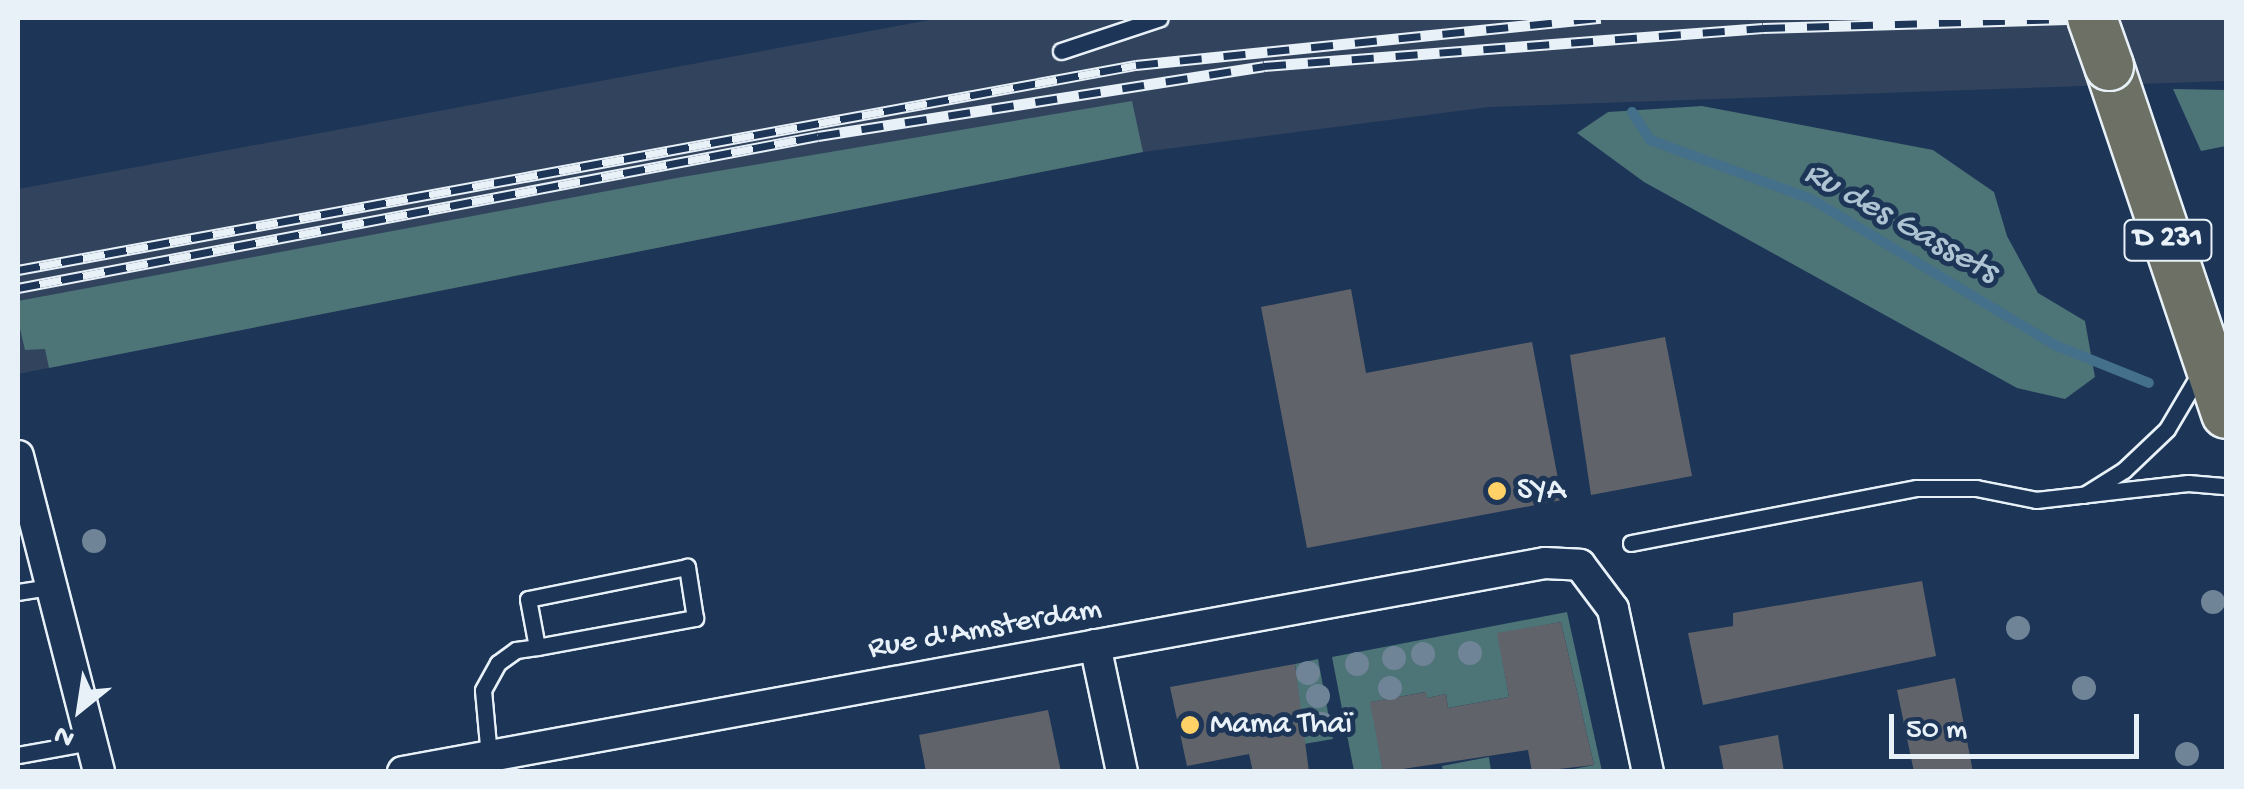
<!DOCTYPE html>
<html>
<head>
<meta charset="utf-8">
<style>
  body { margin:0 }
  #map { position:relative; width:2244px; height:789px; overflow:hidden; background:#1d3557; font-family:"Gochi Hand",sans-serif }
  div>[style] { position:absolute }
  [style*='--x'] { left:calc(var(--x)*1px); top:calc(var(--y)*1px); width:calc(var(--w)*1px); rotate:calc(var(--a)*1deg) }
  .built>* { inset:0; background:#31435d }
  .green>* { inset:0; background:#4d7477 }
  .stream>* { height:10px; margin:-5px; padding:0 5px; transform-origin:5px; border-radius:5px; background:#45708b }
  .building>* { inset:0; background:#60636a }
  .roads { filter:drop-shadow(2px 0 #e8f1f8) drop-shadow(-2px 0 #e8f1f8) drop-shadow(0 2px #e8f1f8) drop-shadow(0 -2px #e8f1f8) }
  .lane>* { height:15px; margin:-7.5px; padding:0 7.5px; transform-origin:7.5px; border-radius:7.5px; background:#1d3557 }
  .street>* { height:30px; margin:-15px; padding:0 15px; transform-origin:15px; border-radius:15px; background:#1d3557 }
  .primary>* { height:48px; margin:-24px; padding:0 24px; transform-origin:24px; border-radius:24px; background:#6c7065 }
  .rail>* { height:11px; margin-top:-5.5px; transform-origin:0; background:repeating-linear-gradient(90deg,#1d3557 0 22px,#e8f1f8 0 44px); box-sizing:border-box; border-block:2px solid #e8f1f8 }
  .bridges { filter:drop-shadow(2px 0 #e8f1f8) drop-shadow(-2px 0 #e8f1f8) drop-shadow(0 2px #e8f1f8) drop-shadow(0 -2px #e8f1f8) }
  .primary-bridge>* { height:48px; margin:-24px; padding:0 24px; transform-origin:24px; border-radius:24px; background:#6c7065 }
  .trees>* { width:24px; height:24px; margin:-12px; border-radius:50%; background:#6f8497 }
  .dots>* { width:28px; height:28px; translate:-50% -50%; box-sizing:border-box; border:5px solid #1d3557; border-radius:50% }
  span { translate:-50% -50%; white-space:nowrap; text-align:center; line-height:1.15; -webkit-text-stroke:10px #1d3557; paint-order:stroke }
  .shield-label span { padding:2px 8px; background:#1d3557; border:2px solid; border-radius:8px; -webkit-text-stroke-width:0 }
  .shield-label { font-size:30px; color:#e8f1f8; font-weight:700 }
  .poi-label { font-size:32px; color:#e8f1f8 }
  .left { translate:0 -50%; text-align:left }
  .street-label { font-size:32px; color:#e8f1f8 }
  .water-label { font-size:35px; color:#afc4d2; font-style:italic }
  .frame { position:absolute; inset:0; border:20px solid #e8f1f8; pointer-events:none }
  .north { position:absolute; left:30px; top:659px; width:100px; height:100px; -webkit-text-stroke:8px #1d3557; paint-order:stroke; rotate:210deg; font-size:28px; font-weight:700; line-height:40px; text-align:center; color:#e8f1f8 }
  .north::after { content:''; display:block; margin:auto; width:35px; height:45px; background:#e8f1f8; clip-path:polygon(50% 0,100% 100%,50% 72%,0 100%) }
  .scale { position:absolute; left:1889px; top:714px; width:250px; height:45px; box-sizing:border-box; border:5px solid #e8f1f8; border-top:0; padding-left:12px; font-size:30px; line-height:35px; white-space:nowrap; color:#e8f1f8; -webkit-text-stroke:8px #1d3557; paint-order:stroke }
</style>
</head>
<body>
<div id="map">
  <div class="built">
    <div style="clip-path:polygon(940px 18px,2226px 18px,2226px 81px,1489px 107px,1143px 152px,18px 374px,18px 189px)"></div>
  </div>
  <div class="green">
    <div style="clip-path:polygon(2173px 89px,2226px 90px,2226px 146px,2201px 151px)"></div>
    <div style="clip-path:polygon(1132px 101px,1143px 152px,49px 368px,45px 349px,25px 350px,18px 320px,18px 301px,682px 177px)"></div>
    <div style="clip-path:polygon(1702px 106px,1933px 150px,1994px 192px,2007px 236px,2038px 293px,2085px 321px,2095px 377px,2065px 399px,2017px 388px,1644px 182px,1577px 133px,1608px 112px)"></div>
    <div style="clip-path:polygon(1567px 612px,1602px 771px,1563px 771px,1594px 765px,1561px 622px,1498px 634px,1509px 697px,1448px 708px,1446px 694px,1427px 698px,1425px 692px,1371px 702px,1383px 771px,1354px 771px,1332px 657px)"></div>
    <div style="clip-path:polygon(1318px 659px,1333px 739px,1304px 744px,1295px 664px)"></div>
    <div style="clip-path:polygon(1489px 757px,1491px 771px,1443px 771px,1442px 766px)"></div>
  </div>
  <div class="stream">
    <div style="--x:1632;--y:112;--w:33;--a:57"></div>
    <div style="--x:1650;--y:140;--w:171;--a:20.1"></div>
    <div style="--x:1811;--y:199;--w:287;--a:30.9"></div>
    <div style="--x:2057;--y:346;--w:99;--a:21.9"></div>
  </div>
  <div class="building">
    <div style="clip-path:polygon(1351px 289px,1366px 373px,1532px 342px,1562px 500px,1307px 548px,1261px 307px)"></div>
    <div style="clip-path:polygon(1665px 337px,1692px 476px,1591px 495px,1570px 355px)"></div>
    <div style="clip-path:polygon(1922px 581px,1936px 656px,1703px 705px,1688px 633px,1733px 626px,1733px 613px)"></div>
    <div style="clip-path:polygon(1561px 622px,1594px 765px,1532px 772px,1528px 750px,1383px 772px,1370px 702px,1426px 692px,1427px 698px,1446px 694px,1448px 708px,1509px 697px,1497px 633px)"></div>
    <div style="clip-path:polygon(1295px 664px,1309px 772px,1253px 772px,1249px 754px,1187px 766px,1170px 687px)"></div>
    <div style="clip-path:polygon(1955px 678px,1973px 772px,1914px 772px,1897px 690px)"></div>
    <div style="clip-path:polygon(1048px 710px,1061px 772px,926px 772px,919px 735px)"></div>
    <div style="clip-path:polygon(1778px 735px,1784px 772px,1724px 772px,1719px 746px)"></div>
  </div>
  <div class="roads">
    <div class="lane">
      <div style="--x:1061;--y:51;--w:104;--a:-18.4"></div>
      <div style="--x:2084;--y:495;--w:47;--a:-32"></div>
      <div style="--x:2124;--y:470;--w:59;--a:-43.6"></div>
      <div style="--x:2167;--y:429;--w:65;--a:-59.5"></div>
      <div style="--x:1631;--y:543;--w:291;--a:-10.9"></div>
      <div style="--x:1917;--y:488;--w:59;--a:0"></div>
      <div style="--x:1976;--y:488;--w:61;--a:11.3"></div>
      <div style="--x:2036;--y:500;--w:153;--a:-6.4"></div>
      <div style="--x:2188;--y:483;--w:38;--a:5"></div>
      <div style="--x:18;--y:592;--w:30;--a:-9"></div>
      <div style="--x:18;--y:755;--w:73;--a:-10.2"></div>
      <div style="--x:489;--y:756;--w:66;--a:-95.2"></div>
      <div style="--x:483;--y:690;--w:31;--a:-61"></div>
      <div style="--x:498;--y:663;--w:22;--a:-36"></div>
      <div style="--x:516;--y:650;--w:21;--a:-8"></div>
      <div style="--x:537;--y:647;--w:161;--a:-10.4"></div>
      <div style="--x:695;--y:618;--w:52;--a:-98.9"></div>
      <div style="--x:687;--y:567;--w:162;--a:168.6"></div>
      <div style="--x:528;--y:599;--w:49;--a:79.4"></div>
    </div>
    <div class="street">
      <div style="--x:18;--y:456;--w:326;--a:75.6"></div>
      <div style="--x:1095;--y:645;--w:130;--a:78"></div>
      <div style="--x:403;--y:772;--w:1161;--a:-10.37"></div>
      <div style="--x:1545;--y:563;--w:35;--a:3"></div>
      <div style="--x:1580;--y:565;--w:55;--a:53.1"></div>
      <div style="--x:1613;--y:609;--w:167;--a:77.9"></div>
    </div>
    <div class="primary">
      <div style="--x:2109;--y:66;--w:367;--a:71.4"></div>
    </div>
  </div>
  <div class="rail">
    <div style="--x:18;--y:270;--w:1137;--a:-10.39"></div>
    <div style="--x:1136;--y:65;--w:467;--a:-5.8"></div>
    <div style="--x:18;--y:288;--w:814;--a:-10.76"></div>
    <div style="--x:818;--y:136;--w:451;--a:-8.9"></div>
    <div style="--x:1264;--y:66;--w:500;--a:-4.35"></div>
    <div style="--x:1763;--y:28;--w:339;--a:-1.7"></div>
  </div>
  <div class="bridges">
    <div class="primary-bridge">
      <div style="--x:2092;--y:18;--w:51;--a:70.5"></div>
    </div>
  </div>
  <div class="trees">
    <div style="left:94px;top:541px"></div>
    <div style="left:2213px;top:602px"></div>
    <div style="left:2018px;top:628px"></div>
    <div style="left:1470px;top:653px"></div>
    <div style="left:1423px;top:654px"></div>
    <div style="left:1394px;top:658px"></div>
    <div style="left:1357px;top:664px"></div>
    <div style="left:1308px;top:673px"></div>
    <div style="left:1390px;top:688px"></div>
    <div style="left:2084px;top:688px"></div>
    <div style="left:1318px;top:696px"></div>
    <div style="left:1322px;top:724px"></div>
    <div style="left:2187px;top:754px"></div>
  </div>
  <div class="dots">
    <div style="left:1497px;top:491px;background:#ffd166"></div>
    <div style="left:1190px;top:725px;background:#ffd166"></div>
  </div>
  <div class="shield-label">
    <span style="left:2168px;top:240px">D 231</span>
  </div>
  <div class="poi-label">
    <span class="left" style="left:1517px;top:491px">SYA</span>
    <span class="left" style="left:1210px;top:725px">Mama Thaï</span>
  </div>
  <div class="street-label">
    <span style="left:985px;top:630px;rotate:-10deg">Rue d'Amsterdam</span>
  </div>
  <div class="water-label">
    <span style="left:1900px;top:224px;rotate:29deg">Ru des Gassets</span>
  </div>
  <div class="frame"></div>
  <div class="north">N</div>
  <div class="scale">50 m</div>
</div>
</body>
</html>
